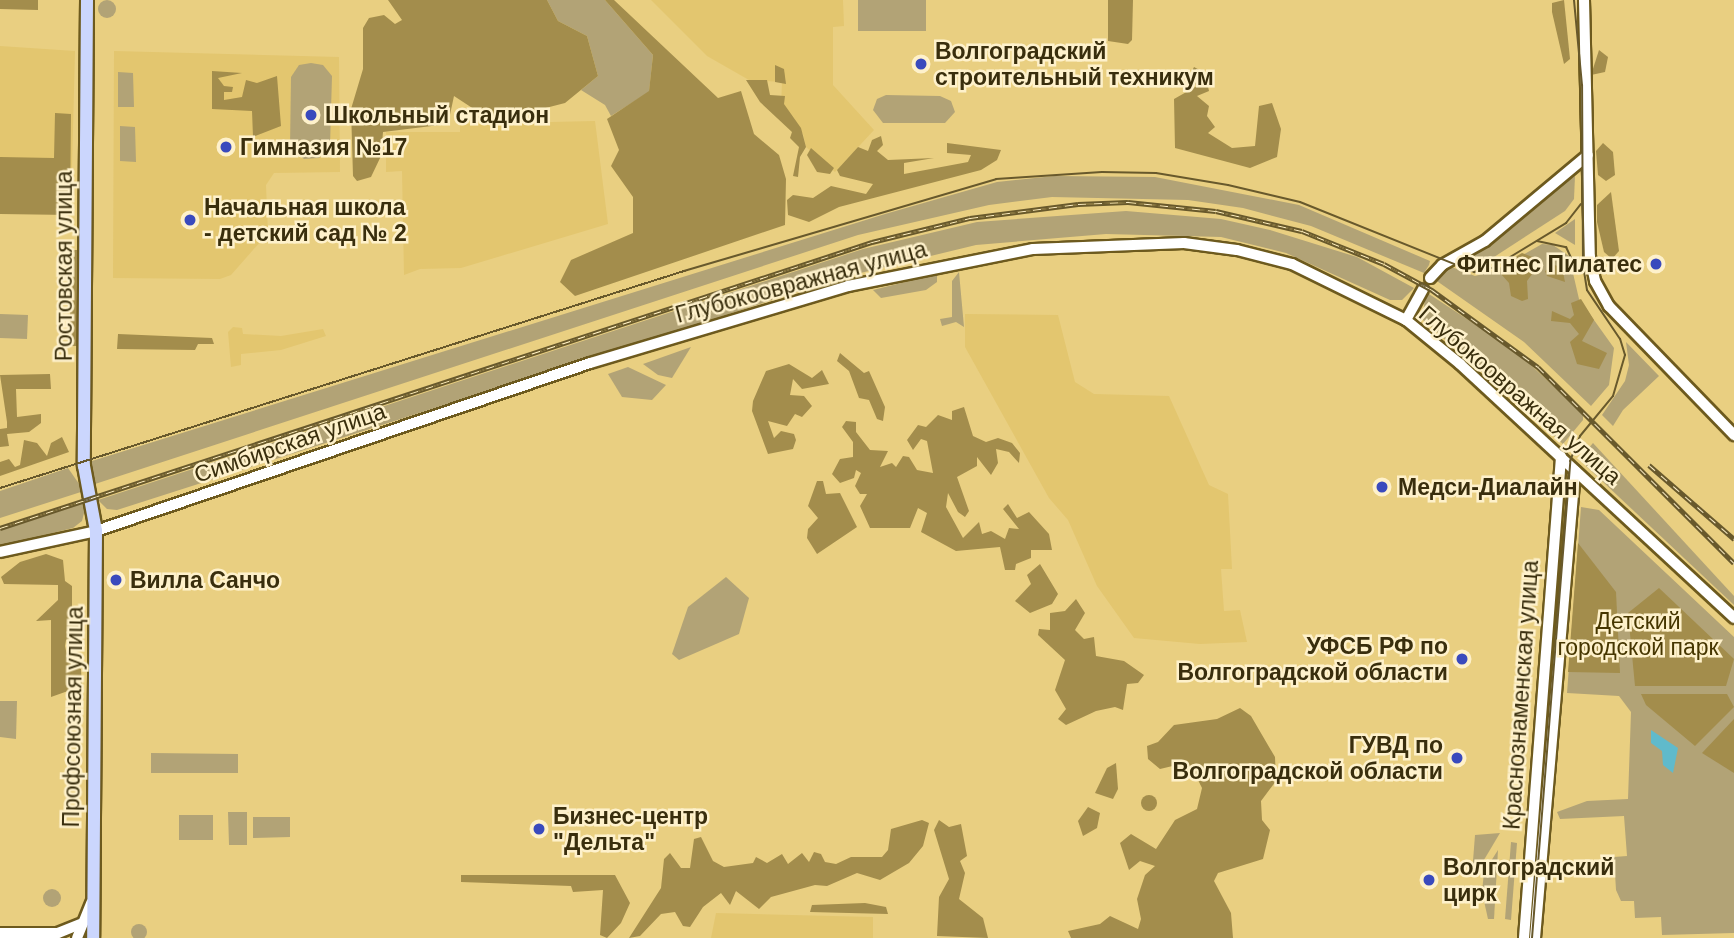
<!DOCTYPE html>
<html>
<head>
<meta charset="utf-8">
<style>
  body { margin:0 }
  #map { position:relative; width:1734px; height:938px; overflow:hidden; background:#e9cf81; font-family:Arial,sans-serif }
  div>[style] { position:absolute }
  [style*='--x'] { left:calc(var(--x)*1px); top:calc(var(--y)*1px); width:calc(var(--w)*1px); rotate:calc(var(--a)*1deg) }
  .built>* { inset:0; background:#e3c66f }
  .green>* { inset:0; background:#b2a376 }
  .round { border-radius:50% }
  .forest>* { inset:0; background:#a38d4c }
  .water>* { inset:0; background:#60bacb }
  .roads { filter:drop-shadow(2px 0 #6d5a1e) drop-shadow(-2px 0 #6d5a1e) drop-shadow(0 2px #6d5a1e) drop-shadow(0 -2px #6d5a1e) }
  .tertiary>* { height:10px; margin:-5px; padding:0 5px; transform-origin:5px; border-radius:5px; background:#fff }
  .secondary>* { height:10px; margin:-5px; padding:0 5px; transform-origin:5px; border-radius:5px; background:#fff }
  .primary>* { height:12px; margin:-6px; padding:0 6px; transform-origin:6px; border-radius:6px; background:#cbd6fd }
  .tram>* { height:2px; margin:-1px; padding:0 1px; transform-origin:1px; border-radius:1px; background:#68592c }
  .rail>* { height:5px; margin-top:-2.5px; transform-origin:0; background:repeating-linear-gradient(90deg,#fef1cb 0 8px,#68592c 0 16px); box-sizing:border-box; border-block:2px solid #68592c }
  .dots>* { width:19px; height:19px; translate:-50% -50%; box-sizing:border-box; border:4px solid #fef1cb; border-radius:50% }
  span { translate:-50% -50%; white-space:nowrap; text-align:center; line-height:1.15; -webkit-text-stroke:5px #fef1cb; paint-order:stroke }
  .poi-label { font-size:23px; color:#392e0d; font-weight:700 }
  .left { translate:0 -50%; text-align:left }
  .right { translate:-100% -50%; text-align:right }
  .street-label { font-size:23px; color:#392e0d }
  .park-label { font-size:23px; color:#463600 }
</style>
</head>
<body>
<div id="map">
  <div class="built">
    <div style="clip-path:polygon(651px 0,843px 0,844px 26px,833px 27px,833px 85px,874px 130px,835px 172px,806px 147px,803px 134px,781px 107px,782px 82px,749px 80px,707px 56px)"></div>
    <div style="clip-path:polygon(0 46px,75px 51px,71px 206px,0 205px)"></div>
    <div style="clip-path:polygon(114px 51px,339px 57px,340px 172px,274px 173px,266px 185px,268px 233px,231px 275px,220px 279px,113px 278px)"></div>
    <div style="clip-path:polygon(595px 121px,608px 224px,461px 268px,420px 269px,404px 275px,402px 171px,386px 172px,386px 132px,460px 132px,460px 124px)"></div>
    <div style="clip-path:polygon(965px 314px,1058px 315px,1075px 382px,1094px 394px,1169px 396px,1209px 485px,1228px 494px,1232px 569px,1221px 569px,1224px 611px,1240px 610px,1247px 642px,1200px 644px,1134px 638px,1097px 586px,1068px 520px,1049px 498px,965px 347px)"></div>
    <div style="clip-path:polygon(233px 327px,242px 328px,243px 334px,281px 336px,323px 329px,326px 336px,281px 350px,241px 354px,241px 365px,231px 367px,228px 332px)"></div>
    <div style="clip-path:polygon(716px 913px,873px 917px,873px 938px,711px 938px)"></div>
  </div>
  <div class="green">
    <div class="round" style="left:98px;top:0;width:18px;height:18px"></div>
    <div style="clip-path:polygon(547px 0,605px 0,653px 55px,649px 92px,611px 116px,605px 105px,581px 90px,598px 76px,587px 36px,558px 21px)"></div>
    <div style="clip-path:polygon(858px 0,926px 0,926px 31px,858px 31px)"></div>
    <div style="clip-path:polygon(311px 63px,323px 65px,332px 76px,330px 146px,319px 158px,304px 159px,290px 148px,291px 77px,299px 65px)"></div>
    <div style="clip-path:polygon(118px 72px,133px 73px,134px 107px,118px 107px)"></div>
    <div style="clip-path:polygon(886px 95px,940px 96px,951px 101px,955px 112px,945px 123px,883px 123px,873px 110px,877px 99px)"></div>
    <div style="clip-path:polygon(120px 126px,135px 127px,136px 162px,120px 161px)"></div>
    <div style="clip-path:polygon(1054px 176px,1155px 177px,1299px 205px,1430px 261px,1429px 265px,1424px 273px,1311px 226px,1243px 208px,1188px 200px,1052px 197px,989px 205px,858px 235px,95px 484px,91px 479px,92px 461px,885px 214px,997px 182px)"></div>
    <div style="clip-path:polygon(1575px 176px,1574px 199px,1565px 211px,1491px 259px,1476px 263px,1464px 257px)"></div>
    <div style="clip-path:polygon(1126px 211px,1221px 219px,1270px 230px,1357px 257px,1414px 288px,1402px 300px,1390px 300px,1286px 253px,1221px 237px,1106px 234px,976px 245px,844px 277px,117px 510px,107px 509px,98px 500px,863px 249px,977px 222px)"></div>
    <div style="clip-path:polygon(1575px 219px,1575px 245px,1555px 233px)"></div>
    <div style="clip-path:polygon(1542px 244px,1553px 245px,1569px 256px,1579px 299px,1614px 348px,1609px 385px,1591px 406px,1524px 342px,1434px 279px,1449px 266px,1475px 276px,1494px 271px)"></div>
    <div style="clip-path:polygon(959px 272px,964px 327px,956px 322px,942px 326px,940px 319px,952px 317px,952px 281px)"></div>
    <div style="clip-path:polygon(937px 274px,937px 282px,926px 290px,881px 298px,873px 290px)"></div>
    <div style="clip-path:polygon(1429px 294px,1517px 352px,1583px 414px,1583px 420px,1563px 444px,1423px 320px,1425px 295px)"></div>
    <div style="clip-path:polygon(0 314px,28px 315px,27px 339px,0 338px)"></div>
    <div style="clip-path:polygon(1626px 342px,1659px 376px,1623px 410px,1613px 426px,1602px 415px,1625px 381px,1629px 365px)"></div>
    <div style="clip-path:polygon(691px 347px,672px 378px,658px 375px,643px 364px)"></div>
    <div style="clip-path:polygon(628px 367px,666px 385px,652px 400px,622px 397px,608px 374px)"></div>
    <div style="clip-path:polygon(1593px 443px,1734px 596px,1734px 605px,1586px 466px,1587px 450px)"></div>
    <div style="clip-path:polygon(68px 468px,84px 491px,0 518px,0 491px)"></div>
    <div style="clip-path:polygon(87px 501px,82px 521px,73px 528px,0 546px,0 529px)"></div>
    <div style="clip-path:polygon(1581px 507px,1599px 510px,1734px 637px,1734px 933px,1662px 935px,1661px 917px,1635px 918px,1634px 901px,1621px 901px,1616px 890px,1614px 857px,1627px 856px,1624px 816px,1560px 819px,1557px 812px,1587px 801px,1628px 799px,1631px 712px,1619px 696px,1567px 693px)"></div>
    <div style="clip-path:polygon(726px 577px,749px 598px,739px 634px,679px 660px,672px 654px,688px 607px)"></div>
    <div style="clip-path:polygon(0 701px,17px 701px,16px 739px,0 737px)"></div>
    <div style="clip-path:polygon(151px 753px,238px 754px,238px 773px,151px 773px)"></div>
    <div style="clip-path:polygon(228px 812px,247px 812px,247px 845px,229px 845px)"></div>
    <div style="clip-path:polygon(179px 815px,213px 815px,213px 840px,179px 840px)"></div>
    <div style="clip-path:polygon(253px 817px,290px 817px,290px 837px,253px 838px)"></div>
    <div style="clip-path:polygon(1500px 833px,1475px 875px,1472px 874px,1475px 835px)"></div>
    <div style="clip-path:polygon(1511px 842px,1517px 843px,1511px 920px,1505px 919px)"></div>
    <div style="clip-path:polygon(1498px 850px,1494px 919px,1488px 919px,1482px 892px,1484px 872px)"></div>
    <div class="round" style="left:43px;top:889px;width:18px;height:18px"></div>
    <div class="round" style="left:131px;top:924px;width:16px;height:16px"></div>
  </div>
  <div class="forest">
    <div style="clip-path:polygon(0 0,38px 0,38px 10px,0 9px)"></div>
    <div style="clip-path:polygon(388px 0,547px 0,558px 21px,587px 36px,598px 76px,565px 103px,530px 112px,486px 117px,454px 96px,448px 124px,383px 132px,381px 156px,371px 177px,357px 181px,353px 176px,351px 109px,363px 69px,363px 28px,369px 18px,384px 15px,395px 24px,402px 20px)"></div>
    <div style="clip-path:polygon(605px 0,614px 0,718px 98px,741px 91px,754px 134px,779px 155px,786px 179px,785px 225px,575px 296px,560px 282px,571px 260px,633px 233px,633px 197px,611px 166px,619px 150px,607px 119px,649px 91px,653px 55px)"></div>
    <div style="clip-path:polygon(1108px 0,1133px 0,1132px 40px,1128px 44px,1108px 41px)"></div>
    <div style="clip-path:polygon(1564px 0,1570px 59px,1564px 64px,1552px 12px,1552px 3px)"></div>
    <div style="clip-path:polygon(1599px 50px,1608px 57px,1605px 72px,1591px 75px)"></div>
    <div style="clip-path:polygon(775px 65px,784px 69px,786px 84px,775px 82px)"></div>
    <div style="clip-path:polygon(1194px 67px,1205px 73px,1209px 91px,1197px 96px,1209px 106px,1207px 116px,1215px 127px,1208px 133px,1232px 148px,1255px 146px,1259px 106px,1272px 103px,1281px 129px,1277px 157px,1250px 168px,1175px 148px,1174px 99px,1197px 86px,1189px 77px)"></div>
    <div style="clip-path:polygon(212px 71px,242px 73px,218px 78px,224px 86px,233px 87px,232px 92px,224px 92px,224px 100px,242px 97px,246px 80px,257px 83px,277px 76px,281px 126px,253px 137px,252px 111px,212px 109px)"></div>
    <div style="clip-path:polygon(746px 80px,767px 80px,770px 95px,785px 96px,784px 104px,801px 128px,806px 147px,800px 157px,798px 177px,793px 176px,799px 147px,790px 138px,792px 132px,760px 102px)"></div>
    <div style="clip-path:polygon(55px 113px,71px 114px,70px 215px,0 214px,0 157px,54px 158px)"></div>
    <div style="clip-path:polygon(881px 136px,883px 145px,877px 151px,888px 160px,934px 158px,904px 163px,904px 174px,968px 162px,971px 155px,947px 153px,947px 143px,1001px 150px,997px 160px,981px 170px,839px 207px,809px 222px,788px 215px,787px 200px,793px 195px,813px 198px,831px 186px,866px 194px,873px 184px,840px 176px,837px 170px,858px 147px,868px 151px,872px 140px)"></div>
    <div style="clip-path:polygon(1603px 143px,1613px 152px,1615px 175px,1606px 181px,1598px 175px,1596px 151px)"></div>
    <div style="clip-path:polygon(811px 148px,834px 168px,830px 174px,817px 172px,807px 155px)"></div>
    <div style="clip-path:polygon(1611px 192px,1619px 251px,1612px 259px,1604px 252px,1597px 222px,1597px 205px)"></div>
    <div style="clip-path:polygon(70px 250px,80px 250px,80px 346px,70px 346px)"></div>
    <div style="clip-path:polygon(1522px 253px,1535px 258px,1538px 266px,1527px 281px,1528px 299px,1522px 301px,1511px 296px,1509px 283px,1501px 274px,1505px 263px)"></div>
    <div style="clip-path:polygon(1554px 265px,1562px 267px,1565px 282px,1547px 276px,1545px 271px)"></div>
    <div style="clip-path:polygon(1581px 299px,1594px 320px,1582px 341px,1607px 353px,1599px 369px,1577px 364px,1570px 342px,1579px 334px,1570px 323px,1551px 321px,1552px 311px,1570px 319px,1574px 315px,1571px 303px)"></div>
    <div style="clip-path:polygon(118px 334px,212px 338px,214px 344px,198px 344px,195px 350px,117px 349px)"></div>
    <div style="clip-path:polygon(840px 353px,864px 373px,869px 371px,885px 407px,883px 421px,877px 419px,869px 400px,859px 398px,849px 371px,837px 361px)"></div>
    <div style="clip-path:polygon(789px 364px,812px 378px,822px 370px,829px 384px,802px 389px,793px 379px,790px 395px,804px 396px,812px 406px,802px 417px,795px 414px,787px 426px,768px 421px,774px 438px,781px 431px,794px 434px,796px 440px,793px 449px,768px 454px,752px 411px,753px 401px,766px 371px)"></div>
    <div style="clip-path:polygon(50px 374px,51px 389px,16px 389px,17px 417px,41px 414px,41px 423px,29px 432px,7px 434px,9px 446px,0 447px,0 429px,7px 428px,7px 422px,0 375px)"></div>
    <div style="clip-path:polygon(964px 407px,973px 436px,986px 442px,998px 438px,1012px 443px,1020px 453px,1019px 463px,1009px 452px,996px 449px,998px 463px,991px 475px,977px 457px,977px 466px,957px 477px,969px 511px,965px 517px,958px 512px,948px 493px,946px 507px,963px 538px,979px 522px,982px 534px,991px 531px,1005px 539px,1009px 528px,1019px 529px,1003px 509px,1008px 504px,1017px 518px,1029px 512px,1049px 534px,1052px 550px,1031px 550px,1031px 558px,1016px 564px,1015px 570px,1005px 570px,1000px 547px,956px 551px,921px 532px,927px 513px,918px 508px,910px 528px,870px 528px,860px 506px,867px 494px,860px 494px,855px 486px,861px 473px,856px 470px,854px 478px,840px 483px,832px 474px,840px 459px,853px 457px,853px 442px,842px 427px,846px 421px,856px 422px,856px 432px,870px 450px,888px 451px,880px 467px,892px 463px,896px 467px,903px 456px,909px 457px,917px 470px,933px 473px,927px 441px,921px 439px,913px 450px,907px 440px,918px 425px,926px 427px,938px 415px,952px 420px,952px 411px)"></div>
    <div style="clip-path:polygon(62px 437px,69px 452px,0 476px,0 462px,9px 459px,15px 467px,20px 465px,24px 440px,37px 443px,47px 456px,51px 443px)"></div>
    <div style="clip-path:polygon(817px 481px,823px 481px,826px 494px,840px 493px,857px 527px,817px 554px,807px 538px,808px 529px,818px 518px,808px 506px)"></div>
    <div style="clip-path:polygon(1578px 543px,1616px 592px,1620px 673px,1568px 672px)"></div>
    <div style="clip-path:polygon(46px 554px,63px 560px,65px 581px,72px 586px,72px 615px,83px 621px,78px 635px,66px 640px,65px 646px,68px 660px,81px 669px,82px 686px,51px 697px,51px 620px,36px 621px,58px 600px,58px 585px,4px 584px,1px 577px,20px 562px)"></div>
    <div style="clip-path:polygon(1040px 564px,1058px 594px,1052px 604px,1030px 613px,1015px 601px,1031px 584px,1027px 575px)"></div>
    <div style="clip-path:polygon(1659px 588px,1734px 659px,1726px 686px,1635px 686px,1628px 613px)"></div>
    <div style="clip-path:polygon(1076px 599px,1085px 613px,1075px 630px,1084px 639px,1094px 637px,1096px 656px,1124px 661px,1144px 675px,1138px 683px,1127px 684px,1123px 710px,1115px 707px,1096px 711px,1066px 725px,1058px 719px,1066px 709px,1055px 690px,1065px 660px,1038px 635px,1039px 629px,1050px 630px,1050px 613px,1065px 611px)"></div>
    <div style="clip-path:polygon(1641px 694px,1727px 694px,1734px 707px,1695px 746px,1646px 705px)"></div>
    <div style="clip-path:polygon(1240px 708px,1251px 716px,1275px 757px,1276px 781px,1261px 801px,1262px 820px,1270px 830px,1263px 859px,1218px 873px,1214px 881px,1231px 913px,1233px 938px,1071px 938px,1068px 931px,1100px 924px,1110px 916px,1138px 929px,1141px 919px,1137px 899px,1145px 875px,1155px 866px,1140px 861px,1129px 870px,1120px 843px,1131px 834px,1156px 849px,1175px 820px,1197px 809px,1202px 788px,1197px 778px,1181px 764px,1160px 769px,1148px 759px,1147px 746px,1158px 742px,1174px 725px,1217px 719px)"></div>
    <div style="clip-path:polygon(1734px 719px,1734px 773px,1702px 753px)"></div>
    <div style="clip-path:polygon(1116px 763px,1118px 789px,1113px 799px,1095px 793px,1107px 768px)"></div>
    <div class="round" style="left:1141px;top:795px;width:16px;height:16px"></div>
    <div style="clip-path:polygon(1088px 807px,1100px 813px,1097px 828px,1083px 836px,1078px 821px)"></div>
    <div style="clip-path:polygon(922px 820px,929px 823px,923px 846px,909px 863px,880px 880px,857px 873px,827px 886px,815px 885px,771px 897px,759px 909px,736px 891px,730px 905px,721px 893px,703px 907px,690px 927px,683px 926px,675px 912px,661px 914px,640px 936px,629px 938px,661px 888px,664px 859px,670px 853px,681px 868px,690px 868px,694px 839px,701px 837px,713px 861px,724px 867px,753px 863px,756px 857px,767px 863px,782px 854px,788px 864px,802px 853px,809px 862px,814px 852px,821px 854px,825px 862px,836px 864px,851px 857px,882px 857px,888px 850px,891px 829px)"></div>
    <div style="clip-path:polygon(939px 820px,949px 827px,961px 824px,967px 856px,960px 861px,965px 873px,959px 899px,983px 918px,988px 938px,937px 936px,939px 897px,949px 879px,934px 830px)"></div>
    <div style="clip-path:polygon(461px 875px,615px 875px,630px 903px,621px 923px,607px 938px,600px 935px,603px 890px,573px 892px,571px 886px,461px 882px)"></div>
    <div style="clip-path:polygon(865px 903px,886px 907px,888px 914px,810px 912px,812px 905px)"></div>
  </div>
  <div class="water">
    <div style="clip-path:polygon(1651px 730px,1678px 748px,1673px 773px,1663px 765px,1662px 751px,1651px 743px)"></div>
  </div>
  <div class="roads">
    <div class="tertiary">
      <div style="--x:0;--y:933;--w:58;--a:0"></div>
      <div style="--x:58;--y:933;--w:27;--a:-22"></div>
    </div>
    <div class="secondary">
      <div style="--x:1584;--y:0;--w:257;--a:88.7"></div>
      <div style="--x:1590;--y:257;--w:25;--a:78"></div>
      <div style="--x:1595;--y:281;--w:29;--a:61"></div>
      <div style="--x:1609;--y:306;--w:180;--a:45.9"></div>
      <div style="--x:1430;--y:278;--w:18;--a:-47"></div>
      <div style="--x:1442;--y:265;--w:49;--a:-29.2"></div>
      <div style="--x:1485;--y:241;--w:134;--a:-39.9"></div>
      <div style="--x:1406;--y:320;--w:35;--a:-61"></div>
      <div style="--x:0;--y:552;--w:98;--a:-12.3"></div>
      <div style="--x:96;--y:531;--w:522;--a:-18.78"></div>
      <div style="--x:590;--y:363;--w:269;--a:-16.6"></div>
      <div style="--x:848;--y:286;--w:189;--a:-11.3"></div>
      <div style="--x:1033;--y:249;--w:151;--a:-2.3"></div>
      <div style="--x:1184;--y:243;--w:53;--a:7.5"></div>
      <div style="--x:1237;--y:250;--w:57;--a:14.3"></div>
      <div style="--x:1292;--y:264;--w:127;--a:26.2"></div>
      <div style="--x:1406;--y:320;--w:70;--a:39.2"></div>
      <div style="--x:1460;--y:364;--w:374;--a:42.8"></div>
      <div style="--x:77;--y:938;--w:38;--a:-68"></div>
      <div style="--x:1524;--y:938;--w:483;--a:-85.6"></div>
      <div style="--x:1535;--y:938;--w:469;--a:-85.1"></div>
    </div>
    <div class="primary">
      <div style="--x:87;--y:0;--w:466;--a:90.4"></div>
      <div style="--x:84;--y:466;--w:66;--a:79.5"></div>
      <div style="--x:96;--y:531;--w:407;--a:90.4"></div>
    </div>
  </div>
  <div class="tram">
    <div style="--x:1537;--y:241;--w:30;--a:12"></div>
    <div style="--x:1566;--y:247;--w:29;--a:65"></div>
    <div style="--x:0;--y:488;--w:718;--a:-17.6"></div>
    <div style="--x:684;--y:271;--w:325;--a:-16.4"></div>
    <div style="--x:996;--y:179;--w:106;--a:-3.8"></div>
    <div style="--x:1102;--y:172;--w:54;--a:1.1"></div>
    <div style="--x:1156;--y:173;--w:73;--a:9.5"></div>
    <div style="--x:1228;--y:185;--w:74;--a:13.3"></div>
    <div style="--x:1300;--y:202;--w:188;--a:21.9"></div>
    <div style="--x:1474;--y:272;--w:18;--a:-13"></div>
    <div style="--x:1492;--y:268;--w:87;--a:-31.3"></div>
    <div style="--x:1566;--y:223;--w:24;--a:-52"></div>
    <div style="--x:1532;--y:938;--w:479;--a:-85.4"></div>
    <div style="--x:1570;--y:461;--w:27;--a:-68"></div>
    <div style="--x:1580;--y:436;--w:52;--a:-50.5"></div>
    <div style="--x:1613;--y:396;--w:43;--a:-73.7"></div>
    <div style="--x:1625;--y:355;--w:17;--a:-107"></div>
    <div style="--x:1620;--y:339;--w:59;--a:-124"></div>
    <div style="--x:1587;--y:290;--w:26;--a:-99"></div>
    <div style="--x:1583;--y:264;--w:179;--a:-90.3"></div>
    <div style="--x:1582;--y:85;--w:85;--a:-95.4"></div>
  </div>
  <div class="rail">
    <div style="--x:1649;--y:465;--w:113;--a:41"></div>
    <div style="--x:0;--y:528;--w:918;--a:-18.16"></div>
    <div style="--x:872;--y:242;--w:101;--a:-13.8"></div>
    <div style="--x:970;--y:218;--w:109;--a:-7.4"></div>
    <div style="--x:1078;--y:204;--w:50;--a:-2.3"></div>
    <div style="--x:1128;--y:202;--w:88;--a:5.8"></div>
    <div style="--x:1216;--y:211;--w:88;--a:13.1"></div>
    <div style="--x:1302;--y:231;--w:88;--a:21.9"></div>
    <div style="--x:1384;--y:264;--w:55;--a:28.4"></div>
    <div style="--x:1432;--y:290;--w:131;--a:36"></div>
    <div style="--x:1538;--y:367;--w:277;--a:45"></div>
  </div>
  <div class="dots">
    <div style="left:921px;top:64px;background:#3a4abd"></div>
    <div style="left:311px;top:115px;background:#3a4abd"></div>
    <div style="left:226px;top:147px;background:#3a4abd"></div>
    <div style="left:190px;top:220px;background:#3a4abd"></div>
    <div style="left:1656px;top:264px;background:#3a4abd"></div>
    <div style="left:1382px;top:487px;background:#3a4abd"></div>
    <div style="left:116px;top:580px;background:#3a4abd"></div>
    <div style="left:1462px;top:659px;background:#3a4abd"></div>
    <div style="left:1457px;top:758px;background:#3a4abd"></div>
    <div style="left:539px;top:829px;background:#3a4abd"></div>
    <div style="left:1429px;top:880px;background:#3a4abd"></div>
  </div>
  <div class="poi-label">
    <span class="left" style="left:935px;top:64px">Волгоградский<br>строительный техникум</span>
    <span class="left" style="left:325px;top:115px">Школьный стадион</span>
    <span class="left" style="left:240px;top:147px">Гимназия №17</span>
    <span class="left" style="left:204px;top:220px">Начальная школа<br>- детский сад № 2</span>
    <span class="right" style="left:1642px;top:264px">Фитнес Пилатес</span>
    <span class="left" style="left:1398px;top:487px">Медси-Диалайн</span>
    <span class="left" style="left:130px;top:580px">Вилла Санчо</span>
    <span class="right" style="left:1448px;top:659px">УФСБ РФ по<br>Волгоградской области</span>
    <span class="right" style="left:1443px;top:758px">ГУВД по<br>Волгоградской области</span>
    <span class="left" style="left:553px;top:829px">Бизнес-центр<br>"Дельта"</span>
    <span class="left" style="left:1443px;top:880px">Волгоградский<br>цирк</span>
  </div>
  <div class="street-label">
    <span style="left:64px;top:266px;rotate:-90deg">Ростовская улица</span>
    <span style="left:801px;top:282px;rotate:-15deg">Глубокоовражная улица</span>
    <span style="left:1520px;top:395px;rotate:41deg">Глубокоовражная улица</span>
    <span style="left:290px;top:443px;rotate:-19deg">Симбирская улица</span>
    <span style="left:1521px;top:695px;rotate:-86deg">Краснознаменская улица</span>
    <span style="left:73px;top:717px;rotate:-89deg">Профсоюзная улица</span>
  </div>
  <div class="park-label">
    <span style="left:1638px;top:634px">Детский<br>городской парк</span>
  </div>
</div>
</body>
</html>
